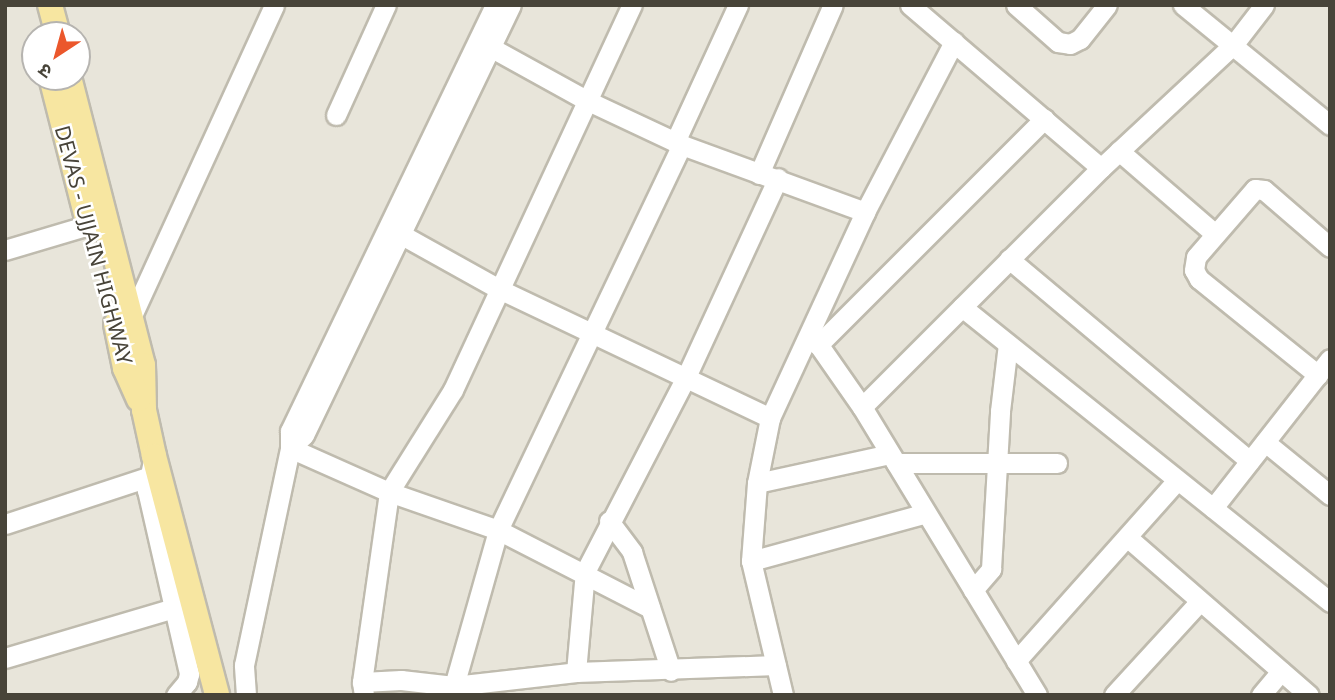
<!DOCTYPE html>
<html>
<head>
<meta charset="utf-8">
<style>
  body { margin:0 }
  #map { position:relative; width:1335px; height:700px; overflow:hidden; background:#f4f2eb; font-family:"Noto Sans","Noto Sans Devanagari",sans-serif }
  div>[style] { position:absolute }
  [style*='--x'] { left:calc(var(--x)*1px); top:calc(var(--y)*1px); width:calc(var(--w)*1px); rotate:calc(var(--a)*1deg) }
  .residential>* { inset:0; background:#e8e5da }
  .roads { filter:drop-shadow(2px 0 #bfbbae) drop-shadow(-2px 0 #bfbbae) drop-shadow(0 2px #bfbbae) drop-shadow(0 -2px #bfbbae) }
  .minor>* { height:19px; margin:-9.5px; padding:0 9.5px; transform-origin:9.5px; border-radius:9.5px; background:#fff }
  .major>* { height:24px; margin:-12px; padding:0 12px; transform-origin:12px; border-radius:12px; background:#f7e6a1 }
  span { translate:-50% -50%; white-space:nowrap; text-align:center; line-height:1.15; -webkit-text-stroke:5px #fff; paint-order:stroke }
  .street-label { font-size:21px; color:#484439 }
  .frame { position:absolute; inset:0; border:7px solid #484439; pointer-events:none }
  .north { position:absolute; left:21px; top:21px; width:70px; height:70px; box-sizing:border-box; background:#fff; border:2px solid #b6b4b0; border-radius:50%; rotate:216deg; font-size:19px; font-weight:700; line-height:28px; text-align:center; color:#484439 }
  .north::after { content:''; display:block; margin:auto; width:24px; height:32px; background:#eb572c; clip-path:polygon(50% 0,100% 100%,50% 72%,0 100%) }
</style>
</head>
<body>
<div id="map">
  <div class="residential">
    <div style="clip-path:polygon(evenodd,5px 5px,1330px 5px,1330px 695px,5px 695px,5px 5px,35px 35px,77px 35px,77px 77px,35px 77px,35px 35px)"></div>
  </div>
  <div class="roads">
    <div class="minor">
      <div style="--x:910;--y:5;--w:251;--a:40.5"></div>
      <div style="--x:1016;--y:5;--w:56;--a:41.4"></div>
      <div style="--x:1058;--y:42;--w:12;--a:9"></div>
      <div style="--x:1070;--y:44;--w:11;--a:-27"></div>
      <div style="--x:1080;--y:39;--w:43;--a:-51.5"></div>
      <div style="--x:1183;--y:5;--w:190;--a:39.2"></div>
      <div style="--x:490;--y:47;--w:112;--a:28.9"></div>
      <div style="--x:588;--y:101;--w:104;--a:25.1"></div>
      <div style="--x:682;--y:145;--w:195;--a:20.1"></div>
      <div style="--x:336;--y:115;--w:121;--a:-65.6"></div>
      <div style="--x:675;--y:142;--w:151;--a:-65.3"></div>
      <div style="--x:1119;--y:151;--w:127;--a:40.8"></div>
      <div style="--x:759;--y:174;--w:184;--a:-66.4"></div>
      <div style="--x:402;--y:235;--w:113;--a:29.1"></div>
      <div style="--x:501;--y:290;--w:298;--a:25.4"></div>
      <div style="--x:5;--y:250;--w:88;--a:-16.6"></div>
      <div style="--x:1009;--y:259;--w:314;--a:40"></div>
      <div style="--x:962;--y:307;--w:472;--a:38.7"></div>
      <div style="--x:130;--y:320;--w:346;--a:-65.4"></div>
      <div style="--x:811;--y:334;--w:89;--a:55.1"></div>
      <div style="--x:862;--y:407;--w:337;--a:58.7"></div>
      <div style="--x:818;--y:345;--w:320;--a:-45"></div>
      <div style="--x:1318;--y:375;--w:153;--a:-141.1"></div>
      <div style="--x:1199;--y:279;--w:10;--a:-119"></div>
      <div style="--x:1194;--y:270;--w:13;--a:-81"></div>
      <div style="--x:1196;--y:257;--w:90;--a:-49.1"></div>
      <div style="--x:1255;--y:189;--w:9;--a:6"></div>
      <div style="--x:1264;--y:190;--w:87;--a:40.8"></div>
      <div style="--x:862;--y:407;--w:338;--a:-45"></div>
      <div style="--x:1101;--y:168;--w:182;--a:-43"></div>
      <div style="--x:1234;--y:44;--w:49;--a:-52.4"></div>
      <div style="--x:1265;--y:442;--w:84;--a:39.2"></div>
      <div style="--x:290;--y:448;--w:19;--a:-43"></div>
      <div style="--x:304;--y:435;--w:477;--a:-64.3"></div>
      <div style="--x:290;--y:448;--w:108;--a:24"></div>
      <div style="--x:389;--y:492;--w:115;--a:19.2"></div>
      <div style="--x:498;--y:530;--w:171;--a:27.2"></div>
      <div style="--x:154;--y:456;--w:35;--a:102"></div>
      <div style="--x:147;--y:490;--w:189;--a:77.1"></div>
      <div style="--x:189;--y:674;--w:8;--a:104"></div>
      <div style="--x:187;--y:682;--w:17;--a:130"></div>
      <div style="--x:896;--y:463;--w:161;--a:0"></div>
      <div style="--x:757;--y:483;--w:136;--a:-12.3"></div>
      <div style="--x:1213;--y:508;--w:189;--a:-51.9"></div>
      <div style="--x:609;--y:521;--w:39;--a:53"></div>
      <div style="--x:632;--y:552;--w:125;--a:71.9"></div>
      <div style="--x:5;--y:524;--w:151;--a:-18.2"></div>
      <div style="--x:1127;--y:537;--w:241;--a:41"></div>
      <div style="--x:751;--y:561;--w:181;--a:-15.3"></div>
      <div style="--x:973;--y:590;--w:28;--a:-49"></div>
      <div style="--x:991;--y:569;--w:158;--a:-86.7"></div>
      <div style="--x:1000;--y:411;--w:67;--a:-83.2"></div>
      <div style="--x:5;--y:658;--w:176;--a:-16.5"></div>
      <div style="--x:1016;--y:661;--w:242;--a:-48.3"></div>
      <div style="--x:576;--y:672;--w:100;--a:-84.9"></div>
      <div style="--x:585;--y:572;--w:220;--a:-62.6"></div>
      <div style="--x:686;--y:377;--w:219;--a:-65.2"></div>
      <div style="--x:362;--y:682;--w:39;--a:-3"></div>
      <div style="--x:401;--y:680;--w:53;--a:6.5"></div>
      <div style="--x:454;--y:686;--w:123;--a:-6.5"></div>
      <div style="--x:576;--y:672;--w:200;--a:-2"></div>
      <div style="--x:246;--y:695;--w:30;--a:-94"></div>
      <div style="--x:244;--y:665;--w:222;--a:-78"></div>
      <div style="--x:290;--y:448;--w:17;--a:-90"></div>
      <div style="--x:290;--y:431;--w:473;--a:-64.3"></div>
      <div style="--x:364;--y:695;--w:13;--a:-99"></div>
      <div style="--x:362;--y:682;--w:192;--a:-81.9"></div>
      <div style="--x:389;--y:492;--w:120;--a:-57.9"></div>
      <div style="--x:453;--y:390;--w:425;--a:-65.1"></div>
      <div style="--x:457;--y:695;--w:9;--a:-108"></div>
      <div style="--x:454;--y:686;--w:162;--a:-74.2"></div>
      <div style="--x:498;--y:530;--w:427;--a:-64.5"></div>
      <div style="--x:783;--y:695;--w:138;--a:-103.4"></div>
      <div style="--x:751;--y:561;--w:78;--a:-85.6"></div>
      <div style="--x:757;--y:483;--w:66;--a:-78.7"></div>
      <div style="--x:770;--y:418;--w:227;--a:-65.2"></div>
      <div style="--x:865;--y:212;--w:192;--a:-62.4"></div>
      <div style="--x:1114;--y:695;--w:127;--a:-47.5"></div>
      <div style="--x:1261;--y:695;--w:31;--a:-50"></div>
    </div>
    <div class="major">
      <div style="--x:50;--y:5;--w:31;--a:75"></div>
      <div style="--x:51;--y:77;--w:146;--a:75.7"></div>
      <div style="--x:69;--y:77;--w:297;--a:75.6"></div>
      <div style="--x:143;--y:365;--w:45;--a:88.7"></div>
      <div style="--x:144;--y:410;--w:47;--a:77.7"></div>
      <div style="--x:154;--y:456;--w:247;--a:75.2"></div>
      <div style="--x:116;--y:324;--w:45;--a:78.4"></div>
      <div style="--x:125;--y:368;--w:34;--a:66"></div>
    </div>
  </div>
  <div class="street-label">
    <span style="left:94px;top:245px;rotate:75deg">DEVAS - UJJAIN HIGHWAY</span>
  </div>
  <div class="frame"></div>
  <div class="north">उ</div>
</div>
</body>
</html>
